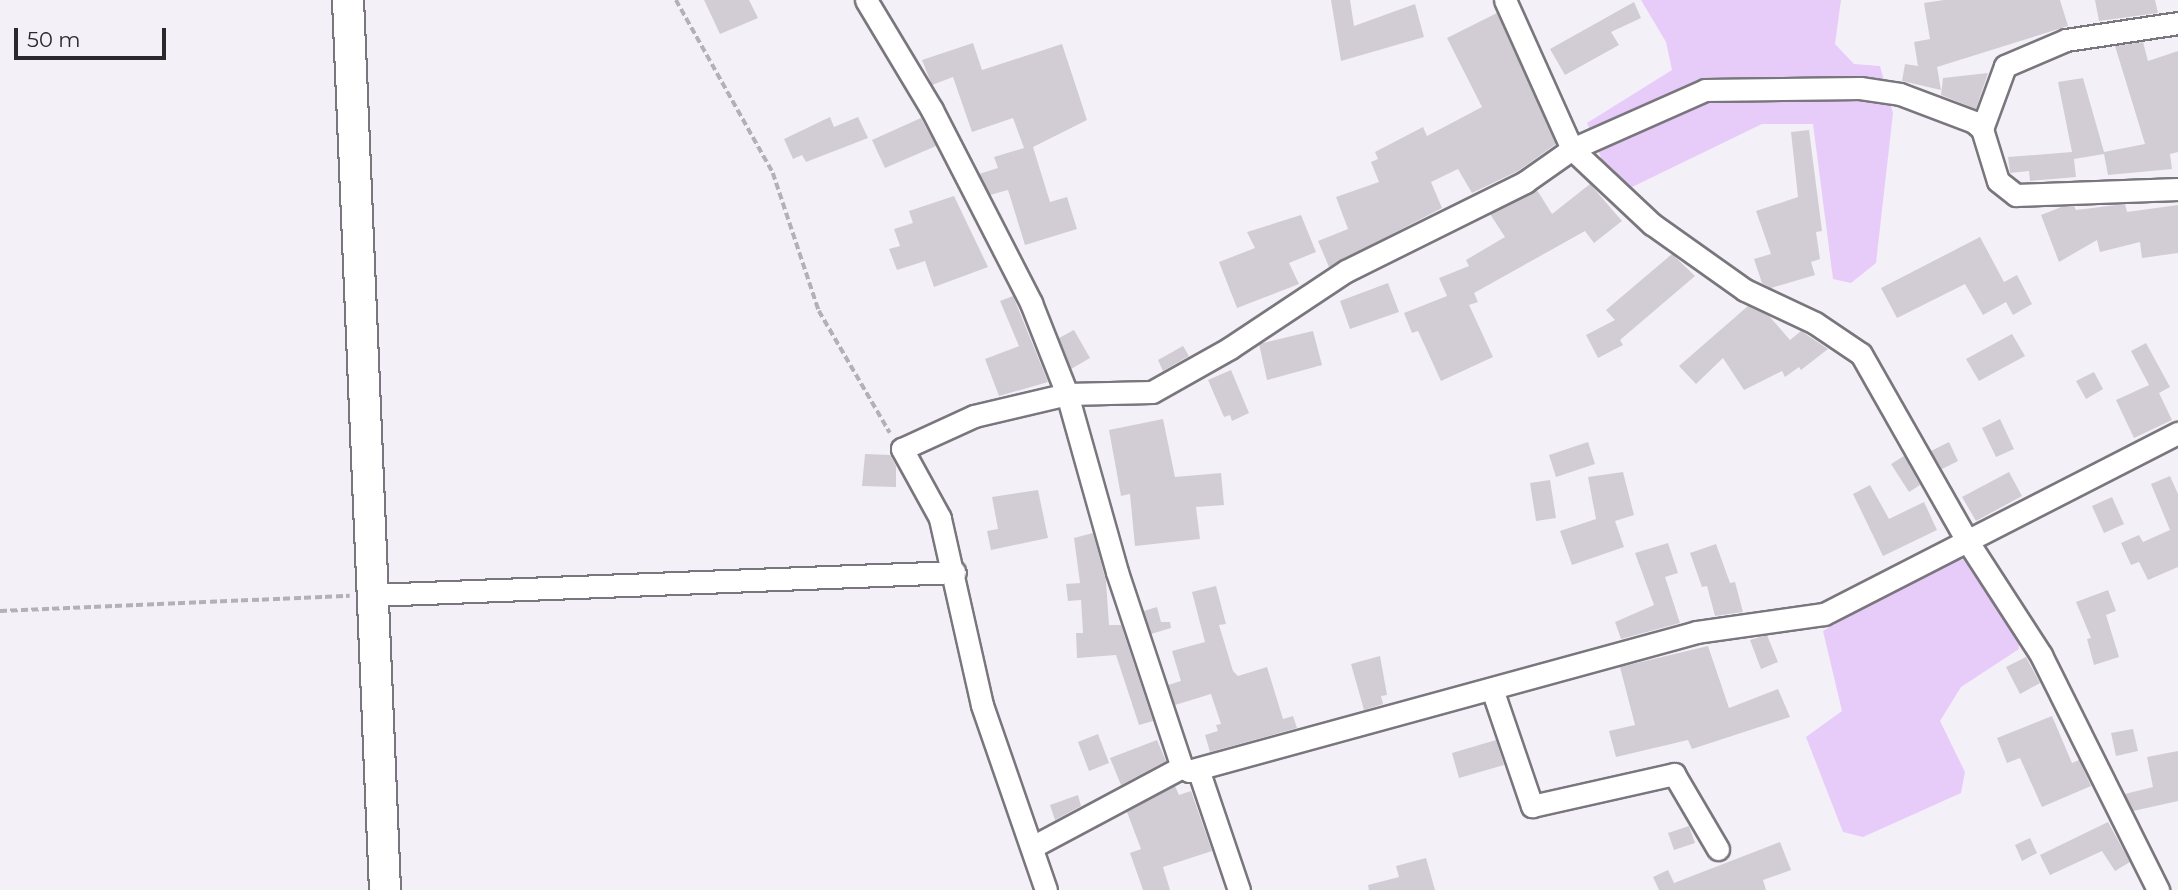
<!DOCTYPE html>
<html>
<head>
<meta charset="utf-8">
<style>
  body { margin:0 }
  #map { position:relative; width:2178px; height:890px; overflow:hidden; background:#f4f0f8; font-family:Montserrat,sans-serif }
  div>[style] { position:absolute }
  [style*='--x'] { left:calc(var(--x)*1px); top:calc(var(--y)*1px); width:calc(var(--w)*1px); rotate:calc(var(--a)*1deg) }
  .green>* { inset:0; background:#e7ccfa }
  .building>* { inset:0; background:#d2cdd5 }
  .path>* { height:3.5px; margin-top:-1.75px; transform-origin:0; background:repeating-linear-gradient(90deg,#b3b0b7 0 7px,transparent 0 10.5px) }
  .roads { filter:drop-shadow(2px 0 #7a767d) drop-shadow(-2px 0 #7a767d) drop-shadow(0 2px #7a767d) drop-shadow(0 -2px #7a767d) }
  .street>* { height:21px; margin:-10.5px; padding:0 10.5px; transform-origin:10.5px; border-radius:10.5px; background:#fff }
  .secondary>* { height:30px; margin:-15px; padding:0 15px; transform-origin:15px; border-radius:15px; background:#fff }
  span { translate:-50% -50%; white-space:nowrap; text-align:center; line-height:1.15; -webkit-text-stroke:5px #f4f0f8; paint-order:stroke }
  .scale { position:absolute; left:14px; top:28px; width:152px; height:32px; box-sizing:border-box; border:4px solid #29282b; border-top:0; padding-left:9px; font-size:21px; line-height:24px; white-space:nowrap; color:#29282b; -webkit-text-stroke:5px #f4f0f8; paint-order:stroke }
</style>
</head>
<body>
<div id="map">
  <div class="green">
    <div style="clip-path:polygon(1641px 0,1841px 0,1835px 44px,1854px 64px,1880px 66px,1893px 113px,1876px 263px,1851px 283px,1833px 279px,1813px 124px,1762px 124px,1630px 188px,1604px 165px,1587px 123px,1672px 70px,1666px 42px)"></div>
    <div style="clip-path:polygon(1966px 559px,2018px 634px,2019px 649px,1961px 687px,1940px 721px,1965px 772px,1961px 793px,1863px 837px,1843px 832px,1806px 737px,1842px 711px,1823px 631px,1947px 560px)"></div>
  </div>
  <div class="building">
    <div style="clip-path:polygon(704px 0,749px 0,758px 18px,720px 34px)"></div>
    <div style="clip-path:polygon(1331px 0,1350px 0,1354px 26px,1415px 4px,1424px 37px,1341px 61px)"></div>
    <div style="clip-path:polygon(1944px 0,2060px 0,2068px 26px,1937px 67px,1941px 90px,1902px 81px,1905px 64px,1918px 66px,1914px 42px,1930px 39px,1924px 3px)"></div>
    <div style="clip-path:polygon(2095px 0,2155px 0,2158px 13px,2099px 21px)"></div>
    <div style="clip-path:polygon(1634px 2px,1641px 18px,1611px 32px,1619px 45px,1565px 75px,1550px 49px)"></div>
    <div style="clip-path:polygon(1497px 13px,1556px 144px,1518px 171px,1472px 193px,1458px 169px,1431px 182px,1442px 208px,1329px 267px,1318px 241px,1348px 229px,1336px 197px,1379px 182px,1371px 162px,1378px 159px,1375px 152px,1423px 127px,1427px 136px,1482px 107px,1447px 38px)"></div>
    <div style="clip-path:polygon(2143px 42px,2148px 61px,2178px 51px,2178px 152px,2170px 154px,2172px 169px,2108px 175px,2104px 154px,2074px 159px,2076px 177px,2030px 181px,2029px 171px,2010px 173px,2008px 157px,2072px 152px,2058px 82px,2083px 78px,2104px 152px,2145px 144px,2115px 46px)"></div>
    <div style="clip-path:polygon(973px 43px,982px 70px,1062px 44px,1087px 120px,1033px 147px,1050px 202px,1067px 197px,1077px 229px,1025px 245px,1008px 190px,990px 195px,979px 174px,998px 168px,994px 157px,1024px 148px,1013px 118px,972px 132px,953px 77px,932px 85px,922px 60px)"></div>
    <div style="clip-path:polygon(1988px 73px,1976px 109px,1941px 95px,1943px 78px)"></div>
    <div style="clip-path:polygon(830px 117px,834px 127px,858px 117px,868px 138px,806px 162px,802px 155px,793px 159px,784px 139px)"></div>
    <div style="clip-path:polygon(921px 118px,936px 146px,885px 168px,872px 140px)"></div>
    <div style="clip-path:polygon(1809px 130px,1822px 231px,1816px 232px,1820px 259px,1811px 262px,1815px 275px,1771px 288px,1762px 283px,1754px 259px,1771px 254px,1756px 211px,1798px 197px,1791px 132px)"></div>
    <div style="clip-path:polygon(1590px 184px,1622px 221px,1594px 243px,1585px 231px,1474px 293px,1478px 302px,1469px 305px,1493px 357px,1441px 381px,1418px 331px,1412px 333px,1404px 313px,1447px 296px,1439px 278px,1469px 266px,1466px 260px,1505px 237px,1490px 214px,1537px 190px,1552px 214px)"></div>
    <div style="clip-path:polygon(954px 196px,988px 267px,934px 287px,925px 261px,897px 270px,889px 249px,900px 246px,894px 229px,913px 223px,909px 211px)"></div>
    <div style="clip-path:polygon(2125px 204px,2127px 212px,2178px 205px,2178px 253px,2142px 258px,2140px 242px,2100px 252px,2097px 240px,2059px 262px,2041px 215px,2064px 206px,2074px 206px,2076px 210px)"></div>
    <div style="clip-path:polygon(1301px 215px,1316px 252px,1289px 263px,1299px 284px,1237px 308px,1219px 262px,1255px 248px,1247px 232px)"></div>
    <div style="clip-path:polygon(1980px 237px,2004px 282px,2017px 275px,2032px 304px,2013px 315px,2006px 302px,1983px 315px,1965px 284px,1897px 318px,1881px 288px)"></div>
    <div style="clip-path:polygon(1672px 254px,1695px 276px,1620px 340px,1623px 345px,1598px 358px,1586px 335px,1615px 320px,1606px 310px)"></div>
    <div style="clip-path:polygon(1388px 283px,1399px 312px,1350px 329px,1340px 301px)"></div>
    <div style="clip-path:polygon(1013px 296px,1048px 382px,999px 396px,985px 359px,1019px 346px,1000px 301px)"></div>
    <div style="clip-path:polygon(1748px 306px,1769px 316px,1790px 340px,1801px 331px,1828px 349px,1801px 370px,1799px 367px,1785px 377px,1782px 371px,1744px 390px,1723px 358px,1696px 384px,1679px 366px)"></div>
    <div style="clip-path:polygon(1074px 330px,1090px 358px,1071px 369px,1059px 338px)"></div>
    <div style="clip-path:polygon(1313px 331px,1322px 365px,1267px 380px,1259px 344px)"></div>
    <div style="clip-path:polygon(2012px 334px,2025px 356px,1979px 381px,1966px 359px)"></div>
    <div style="clip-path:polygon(2146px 343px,2170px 387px,2159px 393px,2172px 420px,2134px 438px,2116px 400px,2149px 385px,2131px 351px)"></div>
    <div style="clip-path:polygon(1183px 346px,1189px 356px,1163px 371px,1158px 360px)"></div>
    <div style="clip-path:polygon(1231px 370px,1249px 413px,1232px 421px,1230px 415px,1224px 417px,1208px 380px)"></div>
    <div style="clip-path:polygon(2094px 372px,2103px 389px,2086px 399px,2076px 381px)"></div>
    <div style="clip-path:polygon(1163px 419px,1175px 477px,1221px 473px,1224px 505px,1196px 507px,1200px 539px,1135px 546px,1130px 494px,1121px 496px,1109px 430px)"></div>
    <div style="clip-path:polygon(2000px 419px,2014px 449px,1996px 457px,1982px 428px)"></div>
    <div style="clip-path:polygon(1588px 442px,1595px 464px,1556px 477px,1549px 455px)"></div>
    <div style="clip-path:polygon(1949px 442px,1958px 461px,1942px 469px,1931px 451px)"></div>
    <div style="clip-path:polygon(865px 454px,890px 455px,896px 466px,896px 487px,862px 486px)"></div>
    <div style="clip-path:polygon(1904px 456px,1920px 485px,1909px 492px,1891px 464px)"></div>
    <div style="clip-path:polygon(1623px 472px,1634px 515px,1615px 521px,1624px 547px,1572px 565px,1560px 531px,1596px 519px,1588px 477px)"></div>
    <div style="clip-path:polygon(2009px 472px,2022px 496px,1976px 521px,1962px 497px)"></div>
    <div style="clip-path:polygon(2170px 476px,2178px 494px,2178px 567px,2148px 580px,2139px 562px,2131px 565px,2121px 543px,2139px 535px,2143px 542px,2170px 530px,2151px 484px)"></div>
    <div style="clip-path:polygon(1550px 480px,1556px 518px,1536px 521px,1530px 483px)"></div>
    <div style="clip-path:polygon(1870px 485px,1889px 519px,1924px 502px,1937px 530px,1883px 556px,1853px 494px)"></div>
    <div style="clip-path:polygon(1038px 490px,1048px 538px,991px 550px,987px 531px,998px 529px,992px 497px)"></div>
    <div style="clip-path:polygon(2112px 497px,2124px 524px,2104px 533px,2092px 506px)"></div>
    <div style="clip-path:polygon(1093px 533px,1106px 581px,1109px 625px,1121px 625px,1153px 721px,1139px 725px,1116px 655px,1077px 658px,1076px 633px,1083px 633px,1081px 600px,1068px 601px,1066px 584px,1080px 583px,1074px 538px)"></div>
    <div style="clip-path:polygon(1668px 543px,1678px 573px,1665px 577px,1680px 623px,1621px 639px,1615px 622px,1654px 605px,1635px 553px)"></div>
    <div style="clip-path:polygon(1716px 544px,1730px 583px,1735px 582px,1743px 612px,1715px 616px,1707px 586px,1702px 587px,1690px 553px)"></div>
    <div style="clip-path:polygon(1216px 586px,1226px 624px,1219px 625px,1233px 671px,1238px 676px,1267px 667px,1283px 719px,1293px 716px,1297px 728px,1210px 752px,1205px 735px,1218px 731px,1216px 725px,1221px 724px,1211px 694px,1175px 705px,1168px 685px,1181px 681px,1172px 651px,1205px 642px,1192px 592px)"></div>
    <div style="clip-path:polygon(2108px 590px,2116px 611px,2106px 615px,2119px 657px,2094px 665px,2087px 639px,2091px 638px,2076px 602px)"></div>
    <div style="clip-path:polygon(1157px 607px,1161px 622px,1170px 622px,1171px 628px,1151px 634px,1144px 611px)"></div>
    <div style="clip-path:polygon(1767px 635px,1778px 662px,1761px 669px,1750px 640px)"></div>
    <div style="clip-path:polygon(1708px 646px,1729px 708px,1778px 689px,1790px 717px,1692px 749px,1688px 740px,1616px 757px,1609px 731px,1635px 725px,1620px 667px)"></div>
    <div style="clip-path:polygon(1380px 656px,1387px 695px,1381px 696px,1383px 704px,1364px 710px,1351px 664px)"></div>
    <div style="clip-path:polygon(2026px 657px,2040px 683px,2020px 694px,2006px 667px)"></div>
    <div style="clip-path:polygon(2052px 716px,2072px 763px,2079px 760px,2091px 786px,2042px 807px,2020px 758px,2007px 763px,1997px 738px)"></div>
    <div style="clip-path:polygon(2133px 729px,2138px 751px,2116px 756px,2111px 733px)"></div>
    <div style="clip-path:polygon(1098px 734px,1109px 763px,1089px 771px,1078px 742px)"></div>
    <div style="clip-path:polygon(1157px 740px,1166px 761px,1121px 785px,1110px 758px)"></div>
    <div style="clip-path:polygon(1496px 740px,1504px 765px,1459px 778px,1452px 753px)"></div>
    <div style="clip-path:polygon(2178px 751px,2178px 801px,2133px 811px,2125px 794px,2153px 787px,2147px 757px)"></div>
    <div style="clip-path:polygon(1175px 786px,1179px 795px,1191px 791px,1212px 851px,1163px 867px,1170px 890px,1143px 890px,1130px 853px,1141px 849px,1127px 812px)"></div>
    <div style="clip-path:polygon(1078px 795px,1081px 806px,1055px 820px,1050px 805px)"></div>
    <div style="clip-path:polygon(2108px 822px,2130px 862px,2115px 871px,2102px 851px,2050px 875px,2040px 855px)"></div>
    <div style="clip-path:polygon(1689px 826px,1695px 843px,1674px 850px,1668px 833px)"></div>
    <div style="clip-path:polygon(2030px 838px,2037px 853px,2022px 861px,2015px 845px)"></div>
    <div style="clip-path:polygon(1780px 842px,1791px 870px,1763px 880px,1766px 890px,1659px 890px,1653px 877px,1668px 870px,1674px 883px)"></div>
    <div style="clip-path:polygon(1426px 858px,1435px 890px,1369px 890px,1368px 885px,1399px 877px,1396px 866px)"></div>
  </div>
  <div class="path">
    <div style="--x:676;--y:0;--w:198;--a:60.7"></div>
    <div style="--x:773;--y:173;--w:145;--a:71.6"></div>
    <div style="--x:819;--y:311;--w:141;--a:59.8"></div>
    <div style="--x:0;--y:611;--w:350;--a:-2.5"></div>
  </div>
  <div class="roads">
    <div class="street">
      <div style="--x:866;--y:0;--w:128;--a:59"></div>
      <div style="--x:932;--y:110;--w:217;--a:62.8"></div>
      <div style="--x:1031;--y:303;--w:98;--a:68.4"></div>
      <div style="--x:1067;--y:394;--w:185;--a:74.3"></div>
      <div style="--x:1117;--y:572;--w:206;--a:71.6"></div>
      <div style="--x:1182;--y:767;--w:8;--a:30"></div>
      <div style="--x:1189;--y:771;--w:527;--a:-15.3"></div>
      <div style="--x:1697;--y:632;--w:128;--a:-8.1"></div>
      <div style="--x:1824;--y:614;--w:398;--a:-27.1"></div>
      <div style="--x:1505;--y:0;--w:163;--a:65.8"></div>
      <div style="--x:1572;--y:149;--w:110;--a:43.2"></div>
      <div style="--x:1652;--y:224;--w:114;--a:35.4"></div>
      <div style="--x:1745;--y:290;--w:77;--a:25.2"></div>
      <div style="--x:1815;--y:323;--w:55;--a:34"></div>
      <div style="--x:1861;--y:354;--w:216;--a:60.4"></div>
      <div style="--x:1968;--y:542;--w:135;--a:57.1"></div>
      <div style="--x:2041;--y:655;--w:263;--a:63.5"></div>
      <div style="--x:1982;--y:129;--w:67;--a:-69.9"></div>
      <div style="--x:2005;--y:66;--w:66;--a:-23.1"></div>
      <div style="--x:2066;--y:40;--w:113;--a:-8.6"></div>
      <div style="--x:373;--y:595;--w:582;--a:-2.26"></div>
      <div style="--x:1492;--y:689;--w:124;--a:71.1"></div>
      <div style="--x:1532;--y:806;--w:146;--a:-12.7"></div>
      <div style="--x:1674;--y:774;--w:87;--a:59.6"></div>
      <div style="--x:1199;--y:772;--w:125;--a:71.3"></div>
      <div style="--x:1034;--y:846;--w:168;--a:-28.1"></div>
      <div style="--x:1046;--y:890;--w:196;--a:-109.1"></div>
      <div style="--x:982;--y:705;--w:192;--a:-102.7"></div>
      <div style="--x:940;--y:518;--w:79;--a:-118.8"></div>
      <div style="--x:902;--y:449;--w:79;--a:-24.6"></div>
      <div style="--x:974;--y:416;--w:96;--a:-13.3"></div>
      <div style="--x:1067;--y:394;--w:85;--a:-1.3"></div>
      <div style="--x:1152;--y:392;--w:90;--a:-29.4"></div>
      <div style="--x:1230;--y:348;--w:139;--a:-33.6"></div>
      <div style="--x:1346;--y:271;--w:200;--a:-26.4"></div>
      <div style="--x:1525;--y:182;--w:57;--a:-35.1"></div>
      <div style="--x:1572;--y:149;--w:145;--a:-23.9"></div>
      <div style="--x:1705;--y:90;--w:155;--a:-0.7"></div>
      <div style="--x:1860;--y:88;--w:40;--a:8.5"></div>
      <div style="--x:1900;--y:94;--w:79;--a:20.7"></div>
      <div style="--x:1974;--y:122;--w:11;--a:41"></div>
      <div style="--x:1982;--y:129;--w:54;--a:72.9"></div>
      <div style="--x:1998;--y:181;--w:23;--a:38"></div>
      <div style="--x:2016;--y:195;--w:162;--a:-2.1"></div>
    </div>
    <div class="secondary">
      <div style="--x:348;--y:0;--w:891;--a:87.62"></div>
    </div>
  </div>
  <div class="scale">50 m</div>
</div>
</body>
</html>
